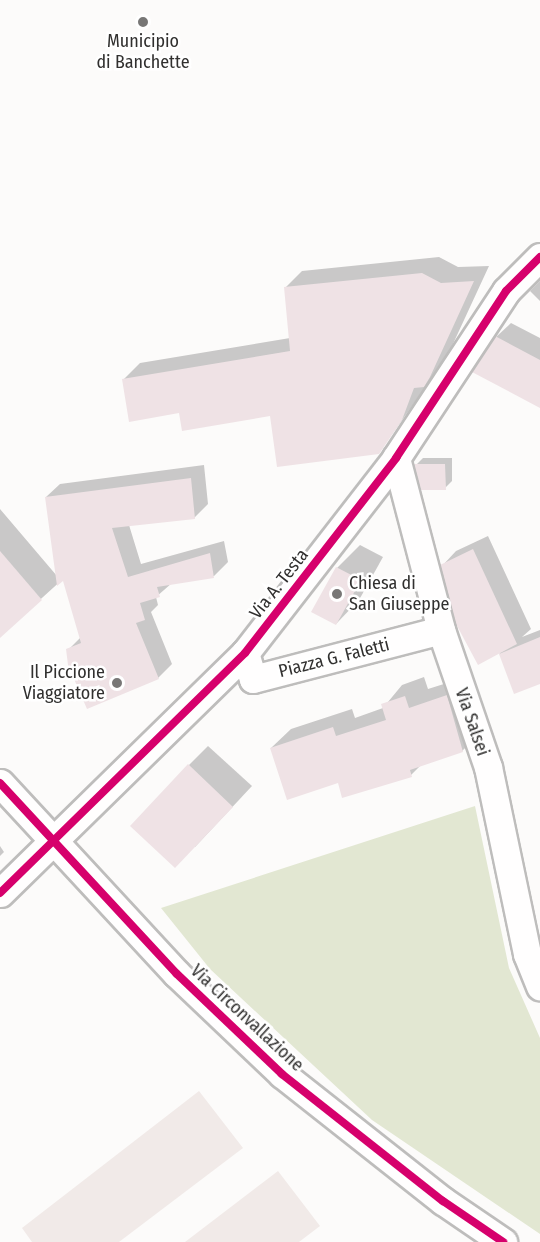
<!DOCTYPE html>
<html>
<head>
<meta charset="utf-8">
<style>
  body { margin:0 }
  #map { position:relative; width:540px; height:1242px; overflow:hidden; background:#fcfbfa; font-family:"Fira Sans Condensed",sans-serif }
  div>[style] { position:absolute }
  [style*='--x'] { left:calc(var(--x)*1px); top:calc(var(--y)*1px); width:calc(var(--w)*1px); rotate:calc(var(--a)*1deg) }
  .built>* { inset:0; background:#f1eae8 }
  .green>* { inset:0; background:#e2e7d2 }
  .shadow>* { inset:0; background:#0003 }
  .building>* { inset:0; background:#efe2e5 }
  .roads { filter:drop-shadow(2px 0 #bebdbc) drop-shadow(-2px 0 #bebdbc) drop-shadow(0 2px #bebdbc) drop-shadow(0 -2px #bebdbc) }
  .minor>* { height:27px; margin:-13.5px; padding:0 13.5px; transform-origin:13.5px; border-radius:13.5px; background:#fffefe }
  .cycleway>* { height:8px; margin:-4px; padding:0 4px; transform-origin:4px; border-radius:4px; background:#d6006c }
  .dots>* { width:16px; height:16px; translate:-50% -50%; box-sizing:border-box; border:3px solid #fff; border-radius:50% }
  span { translate:-50% -50%; white-space:nowrap; text-align:center; line-height:1.15; -webkit-text-stroke:5px #fff; paint-order:stroke }
  .poi-label { font-size:18px; color:#31302f }
  .left { translate:0 -50%; text-align:left }
  .right { translate:-100% -50%; text-align:right }
  .street-label { font-size:18px; color:#31302f }
</style>
</head>
<body>
<div id="map">
  <div class="built">
    <div style="clip-path:polygon(199px 1091px,243px 1148px,119px 1242px,32px 1242px,22px 1228px)"></div>
    <div style="clip-path:polygon(278px 1171px,320px 1226px,299px 1242px,185px 1242px)"></div>
  </div>
  <div class="green">
    <div style="clip-path:polygon(475px 806px,509px 968px,540px 1038px,540px 1234px,372px 1120px,210px 969px,161px 908px)"></div>
  </div>
  <div class="shadow">
    <div style="clip-path:polygon(439px 257px,458px 267px,489px 266px,446px 359px,379px 452px,271px 414px,180px 411px,124px 379px,140px 363px,290px 338px,285px 288px,302px 271px)"></div>
    <div style="clip-path:polygon(540px 281px,540px 301px,530px 291px)"></div>
    <div style="clip-path:polygon(511px 323px,540px 338px,540px 399px,496px 337px)"></div>
    <div style="clip-path:polygon(423px 458px,452px 458px,452px 481px,445px 488px,416px 465px)"></div>
    <div style="clip-path:polygon(204px 465px,208px 504px,194px 518px,129px 525px,141px 564px,224px 541px,228px 562px,214px 576px,172px 583px,156px 597px,158px 605px,151px 612px,172px 664px,158px 678px,68px 650px,81px 637px,64px 578px,0 636px,0 509px,57px 576px,46px 497px,60px 484px)"></div>
    <div style="clip-path:polygon(488px 536px,531px 629px,522px 637px,540px 630px,540px 682px,515px 692px,499px 652px,442px 566px,456px 551px)"></div>
    <div style="clip-path:polygon(360px 545px,383px 557px,359px 600px,336px 624px,337px 568px)"></div>
    <div style="clip-path:polygon(424px 677px,428px 689px,466px 677px,482px 732px,462px 751px,422px 764px,411px 775px,338px 781px,271px 748px,291px 729px,352px 709px,355px 718px,383px 708px,402px 685px)"></div>
    <div style="clip-path:polygon(208px 746px,252px 786px,195px 847px,189px 765px)"></div>
    <div style="clip-path:polygon(0 846px,4px 852px,0 856px)"></div>
  </div>
  <div class="building">
    <div style="clip-path:polygon(422px 273px,441px 283px,474px 281px,430px 377px,424px 387px,414px 388px,402px 420px,379px 454px,277px 467px,270px 416px,182px 431px,179px 413px,129px 422px,122px 379px,290px 351px,284px 287px)"></div>
    <div style="clip-path:polygon(495px 336px,540px 360px,540px 408px,472px 372px)"></div>
    <div style="clip-path:polygon(414px 464px,445px 464px,446px 490px,421px 490px)"></div>
    <div style="clip-path:polygon(191px 478px,195px 519px,112px 528px,128px 577px,210px 553px,214px 578px,157px 587px,160px 597px,140px 603px,145px 620px,136px 623px,159px 679px,87px 709px,68px 665px,66px 649px,81px 643px,63px 581px,57px 586px,45px 497px)"></div>
    <div style="clip-path:polygon(473px 549px,517px 644px,478px 665px,456px 624px,440px 565px)"></div>
    <div style="clip-path:polygon(0 551px,42px 600px,0 638px)"></div>
    <div style="clip-path:polygon(336px 567px,361px 580px,336px 625px,311px 612px)"></div>
    <div style="clip-path:polygon(540px 637px,540px 684px,514px 694px,499px 654px)"></div>
    <div style="clip-path:polygon(447px 695px,463px 752px,410px 770px,412px 777px,342px 798px,338px 783px,287px 800px,270px 748px,333px 727px,336px 736px,386px 720px,381px 704px,405px 696px,409px 708px)"></div>
    <div style="clip-path:polygon(188px 764px,233px 807px,175px 868px,130px 826px)"></div>
  </div>
  <div class="roads">
    <div class="minor">
      <div style="--x:396;--y:458;--w:178;--a:75.3"></div>
      <div style="--x:441;--y:630;--w:145;--a:71.1"></div>
      <div style="--x:488;--y:767;--w:191;--a:78.2"></div>
      <div style="--x:527;--y:954;--w:35;--a:68"></div>
      <div style="--x:245;--y:653;--w:27;--a:73"></div>
      <div style="--x:253;--y:679;--w:194;--a:-14.6"></div>
      <div style="--x:0;--y:783;--w:260;--a:47.2"></div>
      <div style="--x:177;--y:974;--w:145;--a:43.6"></div>
      <div style="--x:282;--y:1074;--w:205;--a:38.3"></div>
      <div style="--x:443;--y:1201;--w:73;--a:34.3"></div>
      <div style="--x:0;--y:893;--w:343;--a:-44.4"></div>
      <div style="--x:245;--y:653;--w:247;--a:-52.2"></div>
      <div style="--x:396;--y:458;--w:200;--a:-56.6"></div>
      <div style="--x:506;--y:291;--w:48;--a:-45"></div>
    </div>
  </div>
  <div class="cycleway">
    <div style="--x:0;--y:783;--w:260;--a:47.2"></div>
    <div style="--x:177;--y:974;--w:145;--a:43.6"></div>
    <div style="--x:282;--y:1074;--w:205;--a:38.3"></div>
    <div style="--x:443;--y:1201;--w:73;--a:34.3"></div>
    <div style="--x:0;--y:893;--w:343;--a:-44.4"></div>
    <div style="--x:245;--y:653;--w:247;--a:-52.2"></div>
    <div style="--x:396;--y:458;--w:200;--a:-56.6"></div>
    <div style="--x:506;--y:291;--w:48;--a:-45"></div>
  </div>
  <div class="dots">
    <div style="left:143px;top:22px;background:#787776"></div>
    <div style="left:337px;top:594px;background:#787776"></div>
    <div style="left:117px;top:683px;background:#787776"></div>
  </div>
  <div class="poi-label">
    <span style="left:143px;top:52px">Municipio<br>di Banchette</span>
    <span class="left" style="left:349px;top:594px">Chiesa di<br>San Giuseppe</span>
    <span class="right" style="left:105px;top:683px">Il Piccione<br>Viaggiatore</span>
  </div>
  <div class="street-label">
    <span style="left:279px;top:584px;rotate:-52deg">Via A. Testa</span>
    <span style="left:334px;top:658px;rotate:-14deg">Piazza G. Faletti</span>
    <span style="left:472px;top:722px;rotate:71deg">Via Salsei</span>
    <span style="left:247px;top:1018px;rotate:43deg">Via Circonvallazione</span>
  </div>
</div>
</body>
</html>
